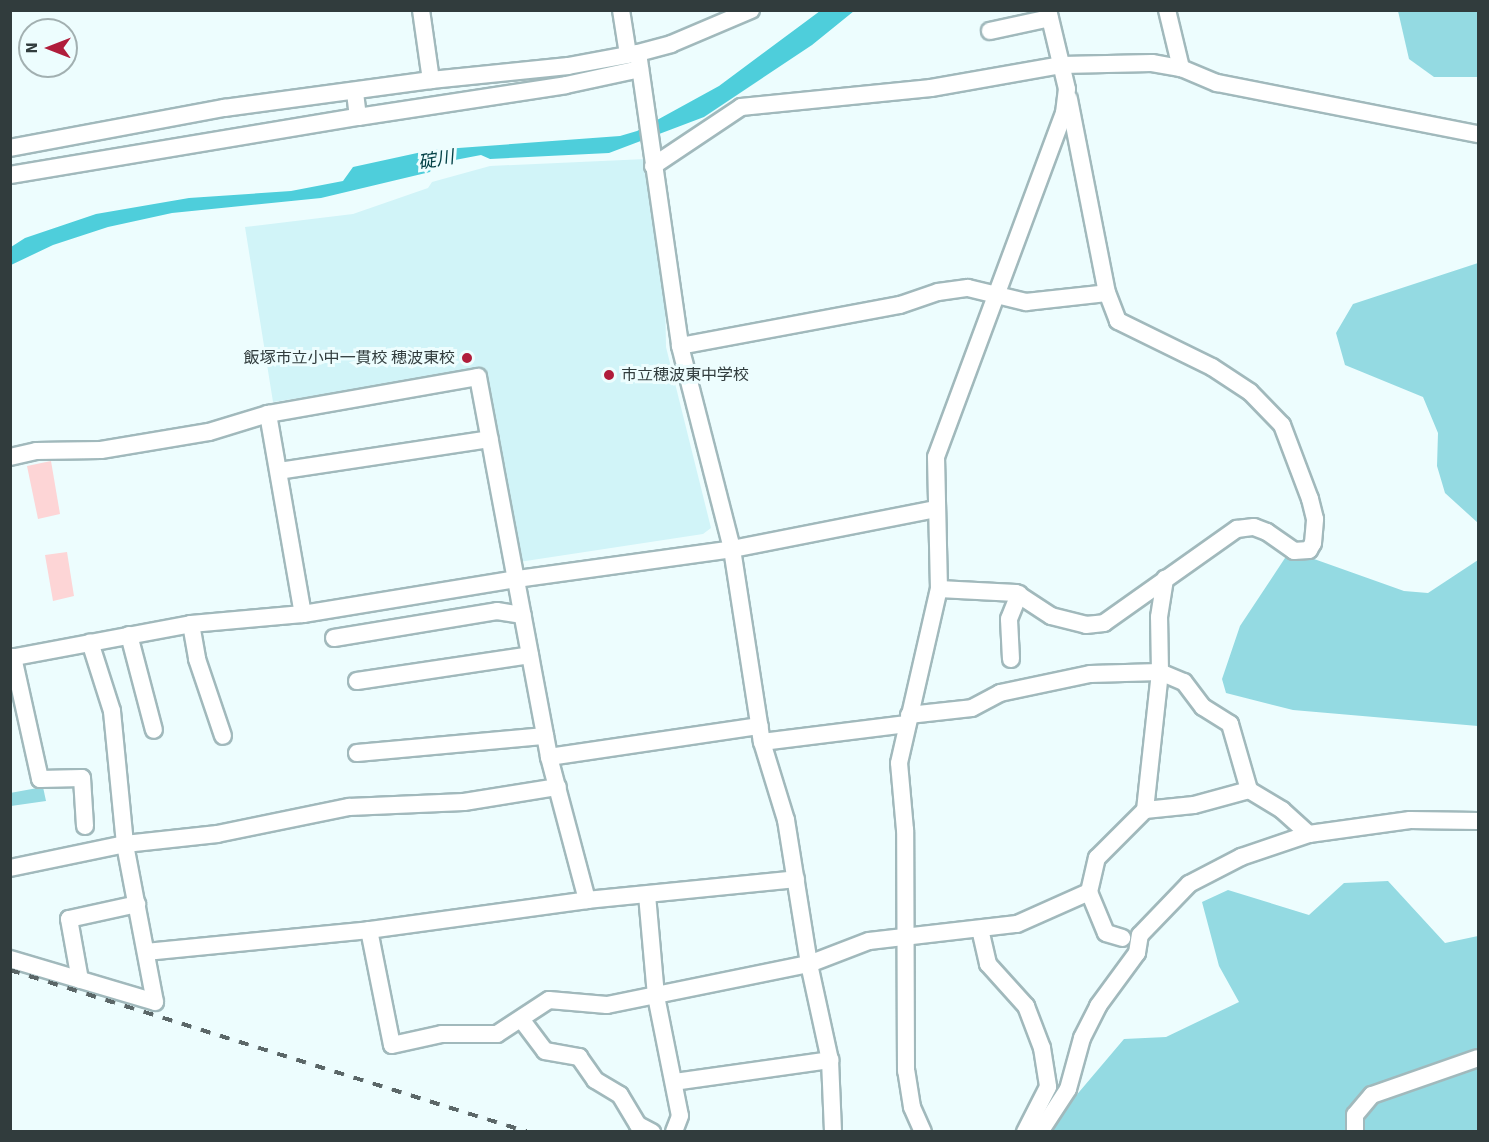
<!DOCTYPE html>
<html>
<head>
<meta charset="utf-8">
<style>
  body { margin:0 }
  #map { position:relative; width:1489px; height:1142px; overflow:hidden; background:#edfdfe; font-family:Signika,"Noto Sans JP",sans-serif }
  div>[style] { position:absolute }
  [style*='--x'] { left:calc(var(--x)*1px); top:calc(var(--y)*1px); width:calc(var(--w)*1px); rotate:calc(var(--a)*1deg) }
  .built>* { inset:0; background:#d1f4f8 }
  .green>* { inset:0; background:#94dae2 }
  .water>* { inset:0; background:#4ecedb }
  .building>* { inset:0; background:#fdd5d6 }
  .roads { filter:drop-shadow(2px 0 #a1b9bc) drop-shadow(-2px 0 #a1b9bc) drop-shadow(0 2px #a1b9bc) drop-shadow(0 -2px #a1b9bc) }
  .minor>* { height:16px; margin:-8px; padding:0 8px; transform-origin:8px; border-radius:8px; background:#fff }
  .rail>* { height:4px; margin-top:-2px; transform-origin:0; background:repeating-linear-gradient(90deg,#5b6768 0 10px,transparent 0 20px) }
  .dots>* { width:16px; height:16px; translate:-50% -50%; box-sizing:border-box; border:3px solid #edfdfe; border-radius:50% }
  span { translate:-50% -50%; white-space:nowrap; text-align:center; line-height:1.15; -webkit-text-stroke:6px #edfdfe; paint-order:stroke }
  .poi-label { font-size:16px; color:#313c3d }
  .right { translate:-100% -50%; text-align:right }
  .left { translate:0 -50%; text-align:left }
  .water-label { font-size:18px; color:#044146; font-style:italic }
  .frame { position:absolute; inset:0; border:12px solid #313c3d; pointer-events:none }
  .north { position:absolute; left:18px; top:18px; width:60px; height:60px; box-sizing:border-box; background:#edfdfe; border:2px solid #a2b0b1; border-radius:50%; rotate:270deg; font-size:16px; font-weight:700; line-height:24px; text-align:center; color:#313c3d }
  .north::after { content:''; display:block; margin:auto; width:21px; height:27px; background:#b01d3b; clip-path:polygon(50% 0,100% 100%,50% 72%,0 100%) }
</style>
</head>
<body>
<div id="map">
  <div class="built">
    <div style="clip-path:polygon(646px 159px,665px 288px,666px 347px,711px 528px,703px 534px,519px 562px,483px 370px,273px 402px,245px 227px,353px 214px,428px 188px,432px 182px,490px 166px)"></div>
  </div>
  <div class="green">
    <div style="clip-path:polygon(1398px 11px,1478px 11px,1478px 77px,1434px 77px,1409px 59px)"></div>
    <div style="clip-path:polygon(1478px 263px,1478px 523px,1445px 493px,1437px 466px,1438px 433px,1423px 397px,1345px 365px,1336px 333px,1353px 304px)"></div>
    <div style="clip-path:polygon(1300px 554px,1404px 591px,1428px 593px,1478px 560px,1478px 726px,1293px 710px,1226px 693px,1222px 679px,1240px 626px,1285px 558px)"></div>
    <div style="clip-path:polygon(43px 787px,46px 801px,11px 806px,10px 793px)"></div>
    <div style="clip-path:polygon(1388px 881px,1445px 943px,1478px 936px,1478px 1131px,1051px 1132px,1074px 1098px,1124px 1039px,1166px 1037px,1239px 1002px,1219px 966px,1202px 902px,1228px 890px,1309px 915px,1344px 883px)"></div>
  </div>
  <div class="water">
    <div style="clip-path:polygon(820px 11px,854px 11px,812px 45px,704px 117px,609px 153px,490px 159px,481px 155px,434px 164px,430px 172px,321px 198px,172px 213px,108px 227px,53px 245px,11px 265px,11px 247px,25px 238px,96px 214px,189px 198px,291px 191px,343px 181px,353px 167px,431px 150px,620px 136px,637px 131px,719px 86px)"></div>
  </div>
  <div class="building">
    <div style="clip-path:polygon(51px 461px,60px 514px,38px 519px,27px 466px)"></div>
    <div style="clip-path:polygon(67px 552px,74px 596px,53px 601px,45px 555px)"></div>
  </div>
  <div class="roads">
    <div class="minor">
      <div style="--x:421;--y:10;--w:71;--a:81.9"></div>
      <div style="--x:621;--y:10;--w:45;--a:81"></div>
      <div style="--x:1167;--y:10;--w:60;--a:76.4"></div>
      <div style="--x:990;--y:31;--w:61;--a:-12.2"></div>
      <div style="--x:638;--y:53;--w:296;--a:81.8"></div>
      <div style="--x:680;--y:346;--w:210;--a:75.6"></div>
      <div style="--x:732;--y:549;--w:195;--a:81.2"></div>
      <div style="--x:762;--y:742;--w:82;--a:72.9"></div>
      <div style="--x:786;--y:820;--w:146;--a:80.9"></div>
      <div style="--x:809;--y:964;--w:98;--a:77.7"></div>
      <div style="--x:830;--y:1060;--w:72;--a:87.6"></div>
      <div style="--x:358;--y:117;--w:210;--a:-8.7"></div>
      <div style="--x:566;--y:85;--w:76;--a:-12.2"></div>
      <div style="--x:10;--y:148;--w:218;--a:-10.6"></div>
      <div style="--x:224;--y:108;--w:209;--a:-7.7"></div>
      <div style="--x:431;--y:80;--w:138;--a:-5.8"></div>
      <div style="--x:568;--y:66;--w:71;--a:-10.5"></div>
      <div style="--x:638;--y:53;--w:34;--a:-15"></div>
      <div style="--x:671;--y:44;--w:87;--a:-23"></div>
      <div style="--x:653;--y:166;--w:106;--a:-33.8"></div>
      <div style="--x:741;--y:107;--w:191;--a:-5.7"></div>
      <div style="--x:931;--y:88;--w:133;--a:-10"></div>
      <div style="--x:1062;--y:65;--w:90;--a:-1.3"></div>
      <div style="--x:1152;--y:63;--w:29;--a:10"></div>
      <div style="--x:1181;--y:68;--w:39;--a:23"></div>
      <div style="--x:1217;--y:83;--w:266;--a:11.1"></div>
      <div style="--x:10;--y:175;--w:353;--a:-9.5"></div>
      <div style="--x:358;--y:117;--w:26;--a:-97"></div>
      <div style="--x:680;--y:346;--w:224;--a:-10.6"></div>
      <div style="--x:900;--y:305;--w:40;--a:-18.9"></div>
      <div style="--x:938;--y:292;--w:30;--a:-8"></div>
      <div style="--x:968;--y:288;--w:60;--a:13.6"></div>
      <div style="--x:1026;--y:302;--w:81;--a:-6.3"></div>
      <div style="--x:268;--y:414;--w:213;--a:-10"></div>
      <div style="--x:478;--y:377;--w:387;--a:79.4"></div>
      <div style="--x:549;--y:757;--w:148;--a:75.1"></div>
      <div style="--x:10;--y:457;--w:27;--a:-13"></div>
      <div style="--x:36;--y:451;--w:65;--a:-0.9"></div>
      <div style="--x:101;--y:450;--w:109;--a:-9.5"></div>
      <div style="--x:209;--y:432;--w:62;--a:-17"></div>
      <div style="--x:268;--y:414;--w:203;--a:80.1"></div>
      <div style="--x:279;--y:471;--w:213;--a:-8.6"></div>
      <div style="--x:939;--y:589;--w:77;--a:3"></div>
      <div style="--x:1016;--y:593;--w:42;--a:33.3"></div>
      <div style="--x:1051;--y:616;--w:36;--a:14"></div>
      <div style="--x:1086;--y:625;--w:18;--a:-6"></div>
      <div style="--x:1104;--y:623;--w:163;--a:-35.3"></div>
      <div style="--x:1237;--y:529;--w:17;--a:-7"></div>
      <div style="--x:1254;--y:527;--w:14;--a:21"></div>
      <div style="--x:1267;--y:532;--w:33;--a:35"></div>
      <div style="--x:1294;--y:551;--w:15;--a:-4"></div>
      <div style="--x:1309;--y:550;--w:8;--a:-60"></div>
      <div style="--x:1313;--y:543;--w:24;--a:-85"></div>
      <div style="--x:1315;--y:519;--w:21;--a:-104"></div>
      <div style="--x:1310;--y:499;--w:79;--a:-110.7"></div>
      <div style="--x:1282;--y:425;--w:46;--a:-134.1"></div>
      <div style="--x:1250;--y:392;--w:45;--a:-146.7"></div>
      <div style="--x:1212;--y:367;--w:105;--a:-153.9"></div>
      <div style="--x:1118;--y:321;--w:30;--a:-111"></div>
      <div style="--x:1107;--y:293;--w:198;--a:-101.1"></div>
      <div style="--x:191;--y:624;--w:36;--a:80"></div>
      <div style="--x:197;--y:659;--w:81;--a:71.3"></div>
      <div style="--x:129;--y:635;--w:98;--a:75.3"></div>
      <div style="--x:334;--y:638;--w:165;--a:-9.4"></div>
      <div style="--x:497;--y:611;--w:26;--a:9"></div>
      <div style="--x:13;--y:657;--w:125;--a:77.5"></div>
      <div style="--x:40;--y:779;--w:42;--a:-1.4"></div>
      <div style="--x:82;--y:778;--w:48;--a:86.4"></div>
      <div style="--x:10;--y:658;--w:184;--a:-10.6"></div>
      <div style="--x:191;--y:624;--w:112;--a:-5.1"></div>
      <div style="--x:303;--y:614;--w:217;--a:-9.3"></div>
      <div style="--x:517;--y:579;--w:217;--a:-7.9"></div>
      <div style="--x:732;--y:549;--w:208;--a:-11.1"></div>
      <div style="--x:1011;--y:659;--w:40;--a:-92.9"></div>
      <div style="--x:1009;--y:619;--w:27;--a:-68"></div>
      <div style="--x:357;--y:681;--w:175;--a:-8.5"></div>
      <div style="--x:909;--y:715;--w:63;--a:-6.3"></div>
      <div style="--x:972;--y:708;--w:32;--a:-28"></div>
      <div style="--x:1000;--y:693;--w:92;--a:-11.9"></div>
      <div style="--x:1090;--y:674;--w:70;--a:-1.6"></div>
      <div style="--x:1160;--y:672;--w:26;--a:23"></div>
      <div style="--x:1184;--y:682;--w:31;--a:53"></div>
      <div style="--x:1203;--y:707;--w:32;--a:32"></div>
      <div style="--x:1230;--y:724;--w:69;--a:73.9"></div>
      <div style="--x:1249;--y:790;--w:39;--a:31"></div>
      <div style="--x:1282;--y:810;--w:36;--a:42"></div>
      <div style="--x:762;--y:742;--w:146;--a:-7.1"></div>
      <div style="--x:357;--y:753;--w:189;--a:-5.2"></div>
      <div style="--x:549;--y:757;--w:213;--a:-8.4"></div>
      <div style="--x:1145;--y:810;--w:49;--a:-5.8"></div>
      <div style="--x:1194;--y:805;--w:57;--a:-15.3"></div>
      <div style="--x:10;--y:868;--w:117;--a:-11.8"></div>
      <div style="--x:125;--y:844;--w:93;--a:-6.2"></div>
      <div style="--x:217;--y:834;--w:135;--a:-11.6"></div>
      <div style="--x:349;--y:807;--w:115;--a:-2.5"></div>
      <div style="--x:464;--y:802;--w:95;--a:-9.1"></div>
      <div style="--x:1089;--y:892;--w:44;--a:67.5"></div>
      <div style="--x:1106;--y:933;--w:17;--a:17"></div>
      <div style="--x:647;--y:895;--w:101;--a:84.9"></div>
      <div style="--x:656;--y:996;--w:122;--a:78.7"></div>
      <div style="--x:680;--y:1116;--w:17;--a:111"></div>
      <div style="--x:980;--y:929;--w:36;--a:77"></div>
      <div style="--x:988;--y:964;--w:57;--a:47.9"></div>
      <div style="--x:1026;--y:1006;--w:45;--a:69.1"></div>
      <div style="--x:1042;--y:1048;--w:39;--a:81"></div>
      <div style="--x:1048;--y:1087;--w:51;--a:117.1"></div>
      <div style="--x:369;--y:930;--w:117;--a:78.7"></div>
      <div style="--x:392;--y:1045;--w:51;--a:-12.4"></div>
      <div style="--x:442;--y:1034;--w:55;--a:0"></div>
      <div style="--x:497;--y:1034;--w:62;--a:-33.2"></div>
      <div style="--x:549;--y:1000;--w:58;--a:4.9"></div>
      <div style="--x:607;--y:1005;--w:206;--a:-11.5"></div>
      <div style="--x:809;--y:964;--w:64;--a:-21"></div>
      <div style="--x:869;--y:941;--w:149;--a:-6.6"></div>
      <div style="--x:1017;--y:924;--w:79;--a:-24"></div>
      <div style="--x:1089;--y:892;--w:35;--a:-77"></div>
      <div style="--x:1097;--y:858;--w:68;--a:-45"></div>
      <div style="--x:1145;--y:810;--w:139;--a:-83.8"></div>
      <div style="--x:1160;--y:672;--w:55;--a:-91"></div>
      <div style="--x:1159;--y:617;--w:39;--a:-81"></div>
      <div style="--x:146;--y:952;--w:224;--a:-5.6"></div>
      <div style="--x:369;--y:930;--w:220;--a:-7.8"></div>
      <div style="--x:587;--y:900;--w:210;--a:-5.7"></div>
      <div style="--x:10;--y:959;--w:151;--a:16.5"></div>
      <div style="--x:155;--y:1002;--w:161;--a:-100.8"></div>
      <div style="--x:125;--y:844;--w:134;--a:-95.6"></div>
      <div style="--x:112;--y:711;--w:72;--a:-107.7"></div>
      <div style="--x:80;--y:980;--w:62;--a:-100.2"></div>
      <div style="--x:69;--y:919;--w:70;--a:-12.4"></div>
      <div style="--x:521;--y:1019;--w:40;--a:53"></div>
      <div style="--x:545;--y:1051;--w:35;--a:10"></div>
      <div style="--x:579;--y:1057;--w:28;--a:55"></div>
      <div style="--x:595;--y:1080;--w:29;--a:31"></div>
      <div style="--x:620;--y:1095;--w:35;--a:59"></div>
      <div style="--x:638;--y:1125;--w:16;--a:27"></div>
      <div style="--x:674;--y:1082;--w:158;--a:-8"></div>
      <div style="--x:923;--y:1132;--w:27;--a:-114"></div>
      <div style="--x:912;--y:1107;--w:36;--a:-99"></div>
      <div style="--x:906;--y:1071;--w:241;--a:-90.2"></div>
      <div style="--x:905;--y:830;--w:67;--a:-95.1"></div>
      <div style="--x:899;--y:763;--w:179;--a:-77.1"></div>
      <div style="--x:939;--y:589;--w:132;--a:-91.3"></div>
      <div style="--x:936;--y:457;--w:367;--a:-69.6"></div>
      <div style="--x:1064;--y:113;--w:24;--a:-83"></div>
      <div style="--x:1067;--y:89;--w:81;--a:-103.5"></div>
      <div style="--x:1040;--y:1132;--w:51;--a:-56.9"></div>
      <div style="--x:1068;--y:1089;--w:53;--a:-74.6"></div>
      <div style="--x:1082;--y:1038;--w:36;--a:-63"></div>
      <div style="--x:1098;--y:1006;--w:66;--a:-53.7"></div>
      <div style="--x:1137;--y:953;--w:18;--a:-81"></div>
      <div style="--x:1140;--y:935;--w:71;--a:-46.1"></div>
      <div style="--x:1189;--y:884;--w:59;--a:-27.4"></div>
      <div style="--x:1241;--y:857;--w:72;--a:-18.7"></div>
      <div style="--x:1309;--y:834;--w:102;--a:-7.9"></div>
      <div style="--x:1410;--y:820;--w:68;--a:0.8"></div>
      <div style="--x:1355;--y:1132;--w:17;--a:-90"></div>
      <div style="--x:1355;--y:1115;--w:26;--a:-50"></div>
      <div style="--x:1372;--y:1095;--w:112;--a:-19.2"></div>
    </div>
  </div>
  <div class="rail">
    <div style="--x:10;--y:970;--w:543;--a:17.37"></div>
  </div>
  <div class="dots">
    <div style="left:467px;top:358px;background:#b01d3b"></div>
    <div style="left:609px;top:375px;background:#b01d3b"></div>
  </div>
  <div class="poi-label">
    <span class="right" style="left:455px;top:358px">飯塚市立小中一貫校 穂波東校</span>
    <span class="left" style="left:621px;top:375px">市立穂波東中学校</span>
  </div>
  <div class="water-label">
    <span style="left:436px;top:160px;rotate:-10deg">碇川</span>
  </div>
  <div class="frame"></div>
  <div class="north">N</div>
</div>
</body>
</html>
